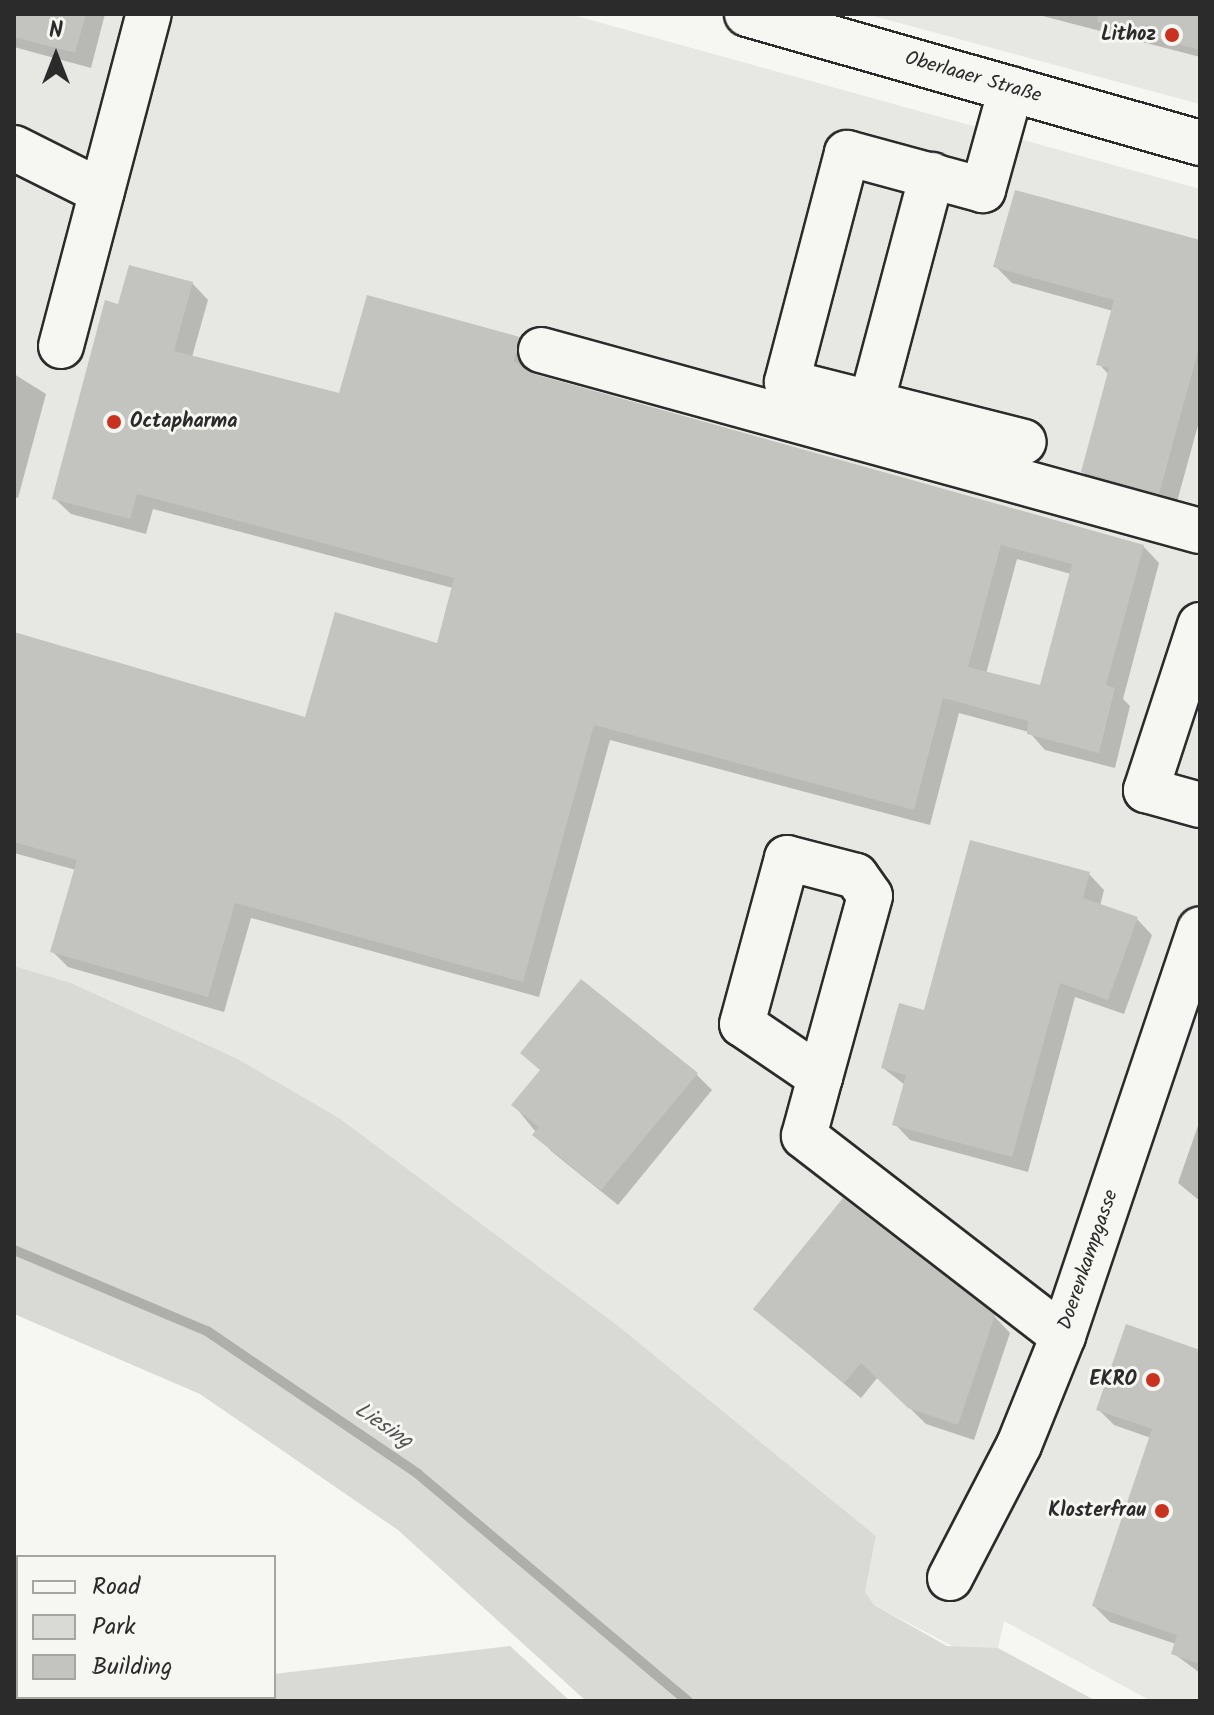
<!DOCTYPE html>
<html>
<head>
<meta charset="utf-8">
<style>
  body { margin:0 }
  #map { position:relative; width:1214px; height:1715px; overflow:hidden; background:#f6f6f2; font-family:Kalam,sans-serif }
  div>[style] { position:absolute }
  [style*='--x'] { left:calc(var(--x)*1px); top:calc(var(--y)*1px); width:calc(var(--w)*1px); rotate:calc(var(--a)*1deg) }
  .built>* { inset:0; background:#e7e7e3 }
  .green>* { inset:0; background:#d9d9d5 }
  .shadow>* { inset:0; background:#0003 }
  .stream>* { height:10px; margin:-5px; padding:0 5px; transform-origin:5px; border-radius:5px; background:#aeaeab }
  .building>* { inset:0; background:#c3c3c0 }
  .roads { filter:drop-shadow(2px 0 #2b2b2b) drop-shadow(-2px 0 #2b2b2b) drop-shadow(0 2px #2b2b2b) drop-shadow(0 -2px #2b2b2b) }
  .minor>* { height:44px; margin:-22px; padding:0 22px; transform-origin:22px; border-radius:22px; background:#f6f6f2 }
  .major>* { height:44px; margin:-22px; padding:0 22px; transform-origin:22px; border-radius:22px; background:#f6f6f2 }
  .dots>* { width:22px; height:22px; translate:-50% -50%; box-sizing:border-box; border:4px solid #f6f6f2; border-radius:50% }
  span { translate:-50% -50%; white-space:nowrap; text-align:center; line-height:1.15; -webkit-text-stroke:6px #f6f6f2; paint-order:stroke }
  .poi-label { font-size:20px; color:#2b2b2b; font-weight:700 }
  .right { translate:-100% -50%; text-align:right }
  .left { translate:0 -50%; text-align:left }
  .street-label { font-size:20px; color:#2b2b2b }
  .water-label { font-size:22px; color:#525251; font-style:italic }
  .frame { position:absolute; inset:0; border:16px solid #2b2b2b; pointer-events:none }
  .legend { position:absolute; left:16px; top:1555px; width:260px; height:144px; box-sizing:border-box; background:#f6f6f2; border:2px solid #a5a5a2; margin:0; padding:10px 14px; list-style:none; font-size:24px; color:#2b2b2b }
  .legend li { display:flex; align-items:center; gap:16px; height:40px }
  .legend b { width:40px; border:2px solid #a5a5a2 }
  .north { position:absolute; left:16px; top:16px; width:80px; height:80px; -webkit-text-stroke:6px #f6f6f2; paint-order:stroke; rotate:0deg; font-size:22px; font-weight:700; line-height:32px; text-align:center; color:#2b2b2b }
  .north::after { content:''; display:block; margin:auto; width:28px; height:36px; background:#2b2b2b; clip-path:polygon(50% 0,100% 100%,50% 72%,0 100%) }
</style>
</head>
<body>
<div id="map">
  <div class="built">
    <div style="clip-path:polygon(14px 14px,569px 14px,1200px 189px,1200px 1701px,1151px 1701px,1004px 1621px,998px 1648px,958px 1649px,874px 1605px,865px 1592px,876px 1536px,617px 1325px,339px 1118px,236px 1058px,71px 983px,14px 966px)"></div>
    <div style="clip-path:polygon(866px 14px,1200px 14px,1200px 104px)"></div>
  </div>
  <div class="green">
    <div style="clip-path:polygon(14px 966px,71px 983px,236px 1058px,339px 1118px,617px 1325px,876px 1536px,865px 1592px,874px 1605px,947px 1646px,998px 1648px,1096px 1701px,586px 1701px,398px 1530px,200px 1394px,14px 1314px)"></div>
    <div style="clip-path:polygon(510px 1646px,570px 1701px,133px 1701px,274px 1697px,274px 1674px)"></div>
  </div>
  <div class="shadow">
    <div style="clip-path:polygon(14px 14px,105px 14px,91px 68px,14px 47px)"></div>
    <div style="clip-path:polygon(1035px 14px,1200px 14px,1200px 57px)"></div>
    <div style="clip-path:polygon(1200px 242px,1200px 418px,1175px 509px,1099px 488px,1083px 472px,1109px 375px,1099px 364px,1113px 311px,1012px 283px,996px 267px)"></div>
    <div style="clip-path:polygon(evenodd,192px 283px,208px 300px,192px 357px,341px 396px,519px 339px,535px 355px,530px 374px,1143px 546px,1159px 563px,1123px 699px,1130px 706px,1115px 768px,1045px 750px,1029px 732px,959px 713px,930px 825px,610px 740px,539px 997px,251px 918px,224px 1012px,68px 967px,52px 951px,76px 870px,14px 853px,14px 634px,307px 719px,438px 646px,453px 588px,153px 509px,146px 534px,71px 514px,54px 498px,120px 306px,192px 283px,1017px 559px,1071px 574px,1041px 688px,986px 674px,1017px 559px)"></div>
    <div style="clip-path:polygon(14px 374px,46px 394px,18px 498px,14px 497px)"></div>
    <div style="clip-path:polygon(1089px 874px,1104px 890px,1100px 906px,1137px 919px,1152px 935px,1124px 1014px,1075px 997px,1028px 1172px,910px 1140px,895px 1124px,905px 1085px,883px 1068px,925px 1012px)"></div>
    <div style="clip-path:polygon(696px 1074px,712px 1090px,618px 1205px,551px 1151px,514px 1105px)"></div>
    <div style="clip-path:polygon(1200px 1120px,1200px 1201px,1178px 1183px)"></div>
    <div style="clip-path:polygon(755px 1309px,994px 1316px,1010px 1333px,974px 1440px,926px 1424px,878px 1377px,861px 1398px)"></div>
    <div style="clip-path:polygon(1200px 1352px,1200px 1673px,1173px 1653px,1176px 1644px,1110px 1622px,1094px 1606px,1151px 1438px,1114px 1425px,1098px 1409px)"></div>
  </div>
  <div class="stream">
    <div style="--x:14;--y:1250;--w:209;--a:22.8"></div>
    <div style="--x:207;--y:1331;--w:255;--a:34.1"></div>
    <div style="--x:418;--y:1474;--w:353;--a:40.1"></div>
  </div>
  <div class="building">
    <div style="clip-path:polygon(14px 14px,86px 14px,75px 53px,14px 37px)"></div>
    <div style="clip-path:polygon(1098px 14px,1200px 14px,1200px 50px,1097px 22px)"></div>
    <div style="clip-path:polygon(1015px 190px,1200px 240px,1200px 344px,1159px 494px,1081px 472px,1109px 368px,1096px 365px,1114px 300px,993px 267px)"></div>
    <div style="clip-path:polygon(evenodd,129px 265px,193px 282px,174px 351px,339px 393px,367px 295px,520px 337px,514px 361px,534px 374px,1144px 545px,1106px 685px,1115px 688px,1099px 753px,1027px 734px,1028px 721px,943px 698px,914px 810px,594px 725px,523px 982px,235px 903px,208px 997px,50px 952px,77px 860px,14px 842px,14px 632px,305px 717px,335px 612px,437px 643px,454px 578px,137px 494px,130px 519px,52px 499px,105px 300px,118px 304px,129px 265px,1001px 545px,1072px 564px,1040px 685px,968px 667px,1001px 545px)"></div>
    <div style="clip-path:polygon(970px 840px,1090px 872px,1083px 898px,1138px 917px,1108px 1000px,1060px 983px,1012px 1157px,892px 1125px,906px 1075px,881px 1068px,899px 1003px,924px 1010px)"></div>
    <div style="clip-path:polygon(581px 979px,698px 1073px,601px 1190px,532px 1135px,539px 1127px,511px 1105px,540px 1070px,520px 1053px)"></div>
    <div style="clip-path:polygon(843px 1198px,995px 1315px,958px 1425px,908px 1408px,861px 1363px,844px 1383px,753px 1309px)"></div>
    <div style="clip-path:polygon(1126px 1324px,1200px 1350px,1200px 1664px,1171px 1654px,1177px 1635px,1092px 1606px,1152px 1429px,1096px 1410px)"></div>
  </div>
  <div class="roads">
    <div class="minor">
      <div style="--x:1011;--y:89;--w:105;--a:105.5"></div>
      <div style="--x:983;--y:190;--w:141;--a:-164.8"></div>
      <div style="--x:847;--y:153;--w:237;--a:104.7"></div>
      <div style="--x:787;--y:382;--w:244;--a:14.2"></div>
      <div style="--x:14;--y:148;--w:98;--a:26.6"></div>
      <div style="--x:61;--y:346;--w:343;--a:-75.2"></div>
      <div style="--x:541;--y:350;--w:683;--a:15.36"></div>
      <div style="--x:871;--y:404;--w:237;--a:-75.1"></div>
      <div style="--x:1200;--y:625;--w:174;--a:108.1"></div>
      <div style="--x:1146;--y:790;--w:56;--a:15.5"></div>
      <div style="--x:820;--y:1077;--w:94;--a:-145.8"></div>
      <div style="--x:742;--y:1024;--w:172;--a:-74.8"></div>
      <div style="--x:787;--y:858;--w:71;--a:14.6"></div>
      <div style="--x:856;--y:876;--w:24;--a:55"></div>
      <div style="--x:870;--y:896;--w:188;--a:105.4"></div>
      <div style="--x:820;--y:1077;--w:61;--a:105.2"></div>
      <div style="--x:804;--y:1136;--w:327;--a:37.7"></div>
      <div style="--x:950;--y:1578;--w:150;--a:-62.6"></div>
      <div style="--x:1019;--y:1445;--w:118;--a:-68"></div>
      <div style="--x:1063;--y:1336;--w:429;--a:-71.4"></div>
    </div>
    <div class="major">
      <div style="--x:747;--y:14;--w:471;--a:15.9"></div>
    </div>
  </div>
  <div class="dots">
    <div style="left:1172px;top:35px;background:#c8321e"></div>
    <div style="left:114px;top:422px;background:#c8321e"></div>
    <div style="left:1153px;top:1380px;background:#c8321e"></div>
    <div style="left:1162px;top:1511px;background:#c8321e"></div>
  </div>
  <div class="poi-label">
    <span class="right" style="left:1156px;top:35px">Lithoz</span>
    <span class="left" style="left:130px;top:422px">Octapharma</span>
    <span class="right" style="left:1137px;top:1380px">EKRO</span>
    <span class="right" style="left:1146px;top:1511px">Klosterfrau</span>
  </div>
  <div class="street-label">
    <span style="left:973px;top:78px;rotate:16deg">Oberlaaer Straße</span>
    <span style="left:1089px;top:1260px;rotate:-71deg">Doerenkampgasse</span>
  </div>
  <div class="water-label">
    <span style="left:383px;top:1426px;rotate:34deg">Liesing</span>
  </div>
  <div class="frame"></div>
  <ul class="legend">
  <li><b style="height:10px;background:#f6f6f2"></b>Road</li>
  <li><b style="height:22px;background:#d9d9d5"></b>Park</li>
  <li><b style="height:22px;background:#c3c3c0"></b>Building</li>
  </ul>
  <div class="north">N</div>
</div>
</body>
</html>
